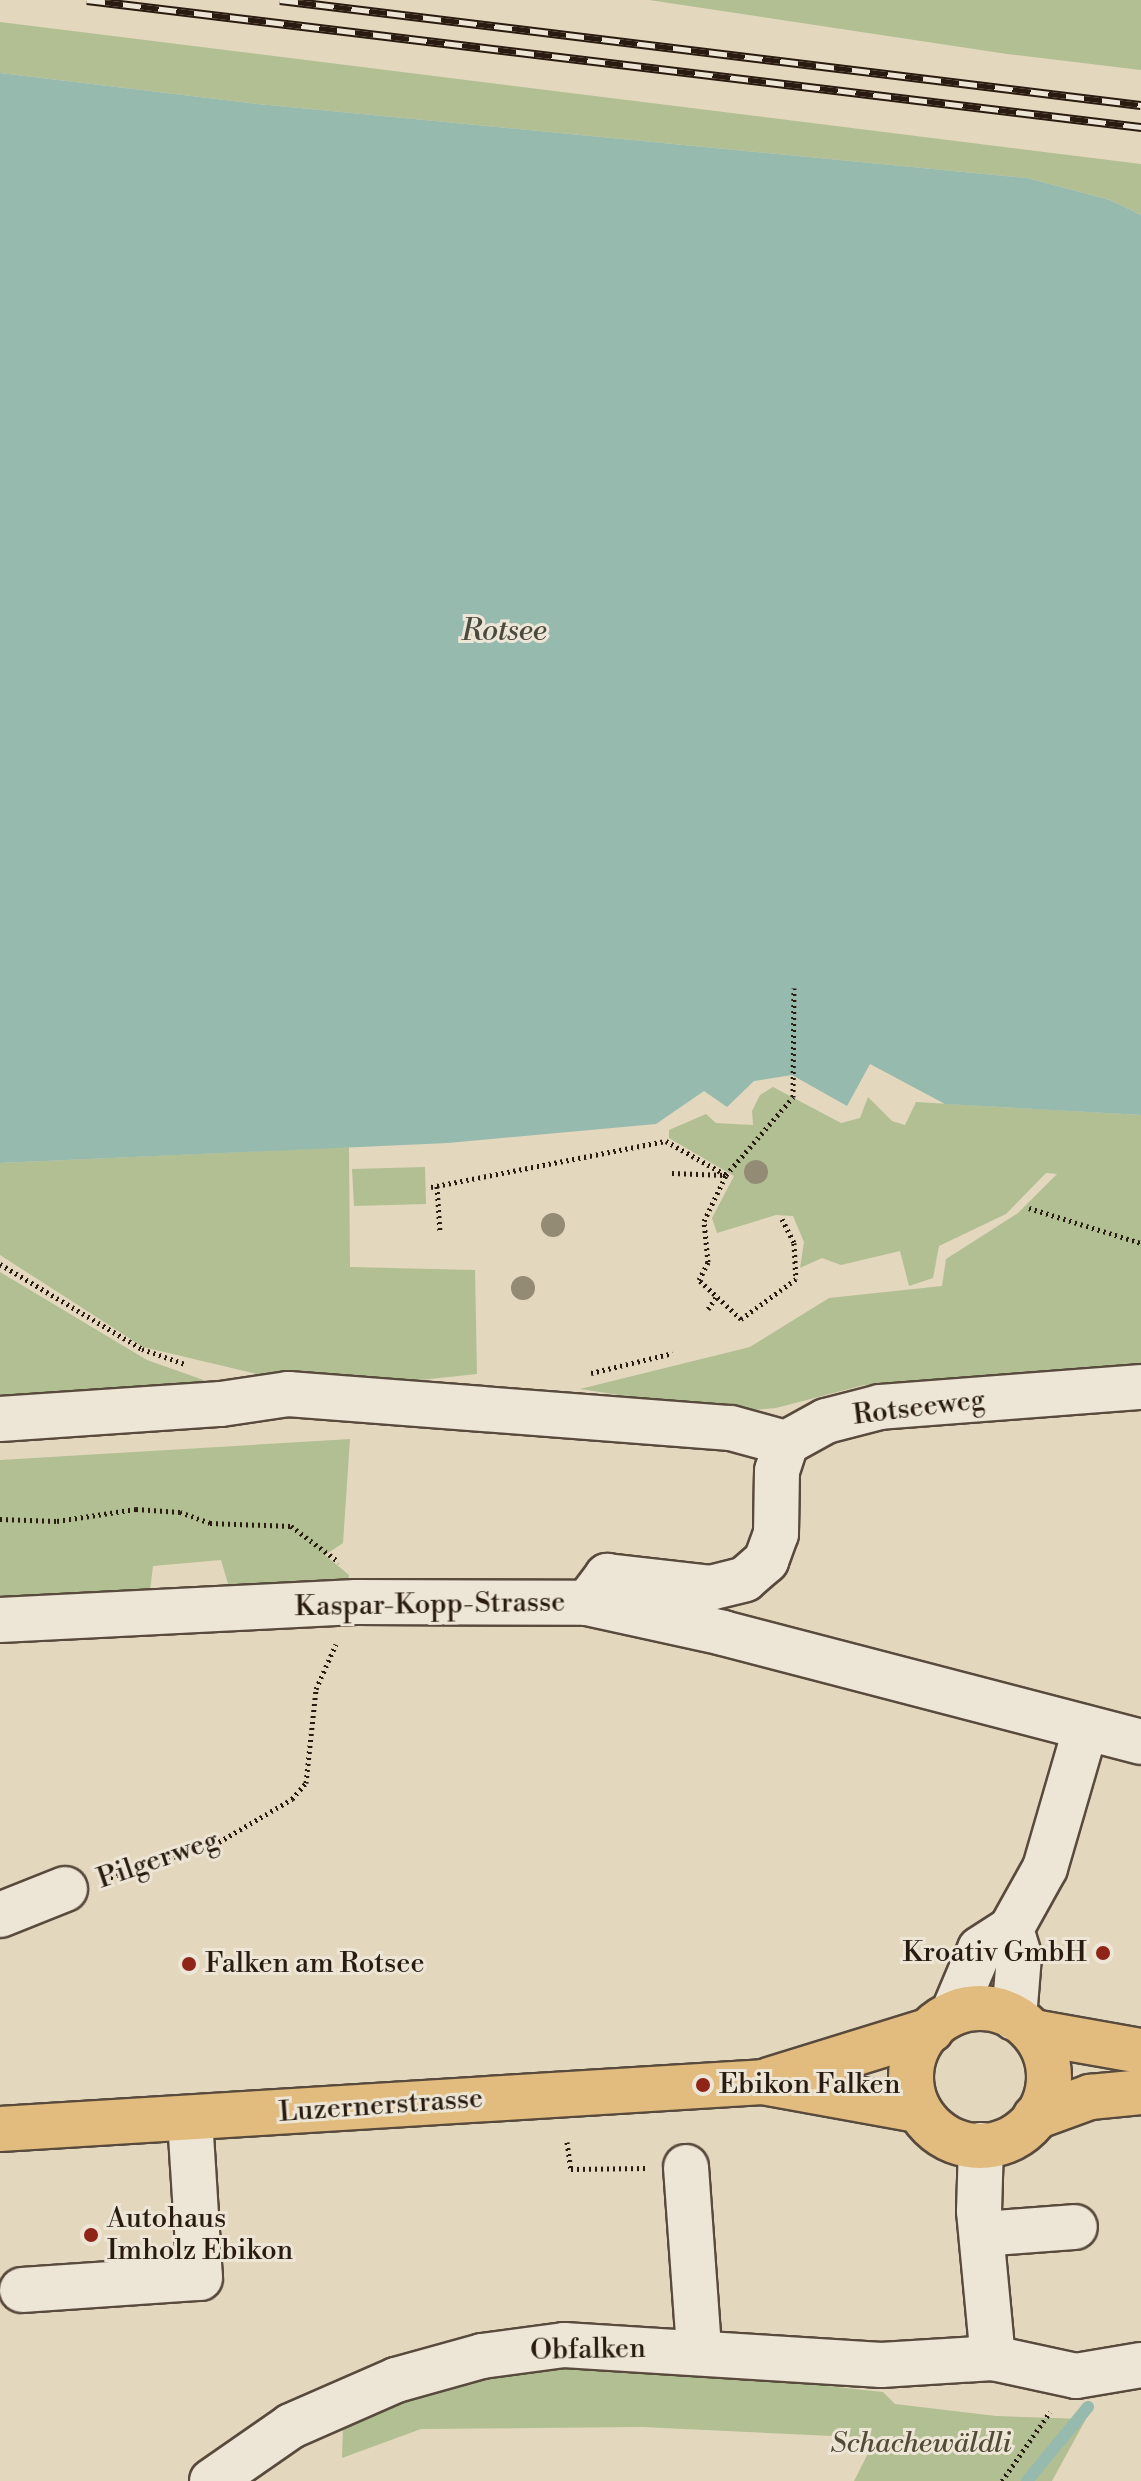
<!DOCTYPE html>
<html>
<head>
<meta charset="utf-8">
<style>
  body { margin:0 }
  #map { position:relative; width:1141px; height:2481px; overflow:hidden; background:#e3d7be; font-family:"Libre Bodoni",serif }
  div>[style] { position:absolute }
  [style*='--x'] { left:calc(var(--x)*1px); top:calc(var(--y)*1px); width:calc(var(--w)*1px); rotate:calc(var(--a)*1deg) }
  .green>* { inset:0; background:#b2bf93 }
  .water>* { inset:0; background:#96baad }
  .stream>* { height:12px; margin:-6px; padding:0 6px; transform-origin:6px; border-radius:6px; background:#96baad }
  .path>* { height:5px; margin-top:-2.5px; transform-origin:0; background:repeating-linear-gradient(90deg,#291b10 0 2px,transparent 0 6px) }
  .roads { filter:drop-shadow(2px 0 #584a3c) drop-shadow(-2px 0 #584a3c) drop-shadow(0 2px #584a3c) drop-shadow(0 -2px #584a3c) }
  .minor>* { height:44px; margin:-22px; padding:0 22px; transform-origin:22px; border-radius:22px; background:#ede5d5 }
  .major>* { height:44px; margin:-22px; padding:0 22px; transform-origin:22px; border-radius:22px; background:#e2bc7f }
  .major>.ring { margin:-22px; padding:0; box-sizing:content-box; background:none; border:44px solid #e2bc7f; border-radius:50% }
  .rail>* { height:9px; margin-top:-4.5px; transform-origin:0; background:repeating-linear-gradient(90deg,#ede5d5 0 18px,#291b10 0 36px); box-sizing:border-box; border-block:2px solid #291b10 }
  .trees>* { width:24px; height:24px; margin:-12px; border-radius:50%; background:#938b74 }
  .dots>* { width:22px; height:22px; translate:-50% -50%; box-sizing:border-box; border:4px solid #ede5d5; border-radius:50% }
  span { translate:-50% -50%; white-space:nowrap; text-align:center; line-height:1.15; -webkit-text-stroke:6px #ede5d5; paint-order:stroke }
  .street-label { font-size:28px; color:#291b10 }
  .poi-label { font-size:28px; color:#291b10 }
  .right { translate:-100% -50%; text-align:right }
  .left { translate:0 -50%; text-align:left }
  .park-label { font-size:28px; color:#524c37; font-style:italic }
  .water-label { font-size:30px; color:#4a4b3f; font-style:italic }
</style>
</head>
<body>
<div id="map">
  <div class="green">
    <div style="clip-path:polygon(649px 0,1141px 0,1141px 70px,1007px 54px)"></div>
    <div style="clip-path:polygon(0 22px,1141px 164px,1141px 215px,1110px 200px,1027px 178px,258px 104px,0 73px)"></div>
    <div style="clip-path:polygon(773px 1087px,841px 1123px,860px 1118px,868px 1097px,892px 1121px,905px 1125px,916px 1102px,1141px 1115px,1141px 1368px,864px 1385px,776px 1408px,731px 1412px,580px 1389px,750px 1347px,829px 1298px,942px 1286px,946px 1259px,1018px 1213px,1057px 1174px,1046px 1173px,1006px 1214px,939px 1246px,933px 1278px,909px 1286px,900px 1251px,841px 1265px,822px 1258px,800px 1268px,804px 1242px,793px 1216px,776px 1215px,717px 1233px,712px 1218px,734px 1176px,669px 1138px,669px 1130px,706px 1114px,716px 1123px,753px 1125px,752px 1111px,760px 1095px)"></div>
    <div style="clip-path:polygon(349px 1147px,350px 1267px,475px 1270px,477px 1374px,288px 1394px,265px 1376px,143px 1347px,0 1255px,0 1163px)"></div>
    <div style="clip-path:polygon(425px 1167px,426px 1204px,354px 1206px,352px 1169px)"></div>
    <div style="clip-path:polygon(0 1272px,147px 1360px,209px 1382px,209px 1394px,0 1401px)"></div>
    <div style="clip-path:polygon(350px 1439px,343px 1543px,325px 1555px,349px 1575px,347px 1589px,231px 1594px,221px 1560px,153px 1566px,149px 1599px,0 1606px,0 1460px)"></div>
    <div style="clip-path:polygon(563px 2366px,659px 2368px,883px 2392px,895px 2404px,996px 2416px,1086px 2419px,1052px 2481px,854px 2481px,876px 2438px,642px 2427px,421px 2429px,342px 2458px,343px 2426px,411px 2395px,494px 2375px)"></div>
  </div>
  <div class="water">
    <div style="clip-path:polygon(0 73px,258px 104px,1027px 178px,1110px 200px,1141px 215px,1141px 1115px,945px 1104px,870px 1064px,847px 1106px,792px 1075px,754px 1081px,727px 1107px,704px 1091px,656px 1124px,448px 1143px,0 1163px)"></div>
  </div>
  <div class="stream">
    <div style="--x:1027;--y:2481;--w:96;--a:-50.5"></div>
  </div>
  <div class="path">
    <div style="--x:672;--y:1173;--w:53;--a:2.2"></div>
    <div style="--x:437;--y:1186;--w:46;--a:86.3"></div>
    <div style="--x:431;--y:1187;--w:239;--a:-11.1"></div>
    <div style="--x:666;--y:1141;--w:69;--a:29.5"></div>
    <div style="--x:1029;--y:1208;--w:117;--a:17.4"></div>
    <div style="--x:782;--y:1219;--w:27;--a:63"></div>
    <div style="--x:794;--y:1243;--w:36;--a:87"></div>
    <div style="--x:796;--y:1279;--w:68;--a:144"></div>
    <div style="--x:741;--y:1319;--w:57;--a:-137.1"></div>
    <div style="--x:699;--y:1280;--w:20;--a:-63"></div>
    <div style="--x:708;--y:1262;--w:41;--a:-95.6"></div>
    <div style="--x:704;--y:1221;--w:51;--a:-64.4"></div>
    <div style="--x:726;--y:1175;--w:103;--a:-49.3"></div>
    <div style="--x:793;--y:1097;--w:109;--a:-89.5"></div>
    <div style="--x:0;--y:1264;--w:165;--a:30.9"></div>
    <div style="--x:142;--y:1349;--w:46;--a:19.2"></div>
    <div style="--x:708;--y:1309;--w:14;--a:-56"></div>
    <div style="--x:591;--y:1373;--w:84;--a:-13.7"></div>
    <div style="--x:0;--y:1519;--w:57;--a:2"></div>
    <div style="--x:57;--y:1521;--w:80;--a:-8.6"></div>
    <div style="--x:136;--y:1509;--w:44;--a:3.9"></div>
    <div style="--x:180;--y:1512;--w:32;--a:20"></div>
    <div style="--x:210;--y:1523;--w:81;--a:2.1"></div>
    <div style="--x:291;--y:1526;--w:60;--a:36.9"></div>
    <div style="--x:105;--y:1879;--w:120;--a:-18"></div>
    <div style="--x:219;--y:1842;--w:85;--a:-30.5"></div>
    <div style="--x:292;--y:1799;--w:21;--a:-49"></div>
    <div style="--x:306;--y:1783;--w:95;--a:-83.9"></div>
    <div style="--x:316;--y:1689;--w:49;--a:-66"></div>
    <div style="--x:567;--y:2142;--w:27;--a:82"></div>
    <div style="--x:571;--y:2169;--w:76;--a:-0.8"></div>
    <div style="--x:1002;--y:2481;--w:84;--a:-55.2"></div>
  </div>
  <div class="roads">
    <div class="minor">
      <div style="--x:0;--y:1419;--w:222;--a:-3.9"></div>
      <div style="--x:221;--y:1404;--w:68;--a:-8.5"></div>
      <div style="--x:288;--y:1394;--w:444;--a:4.4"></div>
      <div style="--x:731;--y:1428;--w:57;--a:15.3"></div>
      <div style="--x:587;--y:1603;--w:34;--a:-53"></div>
      <div style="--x:607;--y:1576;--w:104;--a:6.6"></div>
      <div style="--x:710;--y:1588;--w:36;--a:-14"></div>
      <div style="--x:745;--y:1579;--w:28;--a:-41"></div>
      <div style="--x:766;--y:1561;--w:29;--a:-70"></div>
      <div style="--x:776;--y:1534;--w:63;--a:-89.1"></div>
      <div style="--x:777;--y:1471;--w:29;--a:-72"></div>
      <div style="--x:786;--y:1443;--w:46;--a:-28.8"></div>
      <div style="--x:826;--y:1421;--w:56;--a:-14.5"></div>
      <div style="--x:880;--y:1407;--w:262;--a:-4.4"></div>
      <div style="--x:0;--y:1620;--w:356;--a:-2.9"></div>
      <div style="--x:356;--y:1602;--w:231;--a:0.2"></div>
      <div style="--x:587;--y:1603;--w:139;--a:12.4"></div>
      <div style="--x:723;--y:1633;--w:432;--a:14.6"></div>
      <div style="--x:0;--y:1915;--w:70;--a:-21.8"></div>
      <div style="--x:1011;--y:1929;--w:28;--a:73"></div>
      <div style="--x:1019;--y:1956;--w:62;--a:94.6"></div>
      <div style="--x:953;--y:2013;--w:69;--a:-67.1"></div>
      <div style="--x:980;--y:1949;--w:37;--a:-33"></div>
      <div style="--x:1011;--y:1929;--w:70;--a:-60.9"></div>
      <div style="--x:1045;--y:1868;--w:144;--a:-73.8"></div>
      <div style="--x:981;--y:2145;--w:66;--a:91.7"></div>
      <div style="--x:979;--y:2211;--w:148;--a:84.6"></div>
      <div style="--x:993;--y:2358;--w:85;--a:12.2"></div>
      <div style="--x:1076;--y:2376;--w:66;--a:-9.6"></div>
      <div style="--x:686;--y:2167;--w:183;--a:85.9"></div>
      <div style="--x:982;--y:2234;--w:93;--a:-4.3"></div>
      <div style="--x:22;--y:2290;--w:178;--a:-3.9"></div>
      <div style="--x:200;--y:2278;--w:160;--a:-93.6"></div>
      <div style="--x:212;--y:2481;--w:96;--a:-34.8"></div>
      <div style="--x:291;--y:2426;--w:115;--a:-23.7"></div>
      <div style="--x:396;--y:2380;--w:89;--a:-15.6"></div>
      <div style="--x:482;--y:2356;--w:83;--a:-7.6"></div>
      <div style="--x:564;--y:2345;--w:318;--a:3.6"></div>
      <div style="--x:881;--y:2365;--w:112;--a:-3.6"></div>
    </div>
    <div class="major">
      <div class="ring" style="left:911px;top:2008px;width:94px;height:94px"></div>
      <div style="--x:1033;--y:2032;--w:110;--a:10"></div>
      <div style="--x:769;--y:2080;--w:170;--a:-17.2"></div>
      <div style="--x:1035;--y:2117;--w:59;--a:-20"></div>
      <div style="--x:1090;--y:2097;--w:51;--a:-5.6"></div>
      <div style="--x:0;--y:2129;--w:764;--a:-3.52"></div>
      <div style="--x:763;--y:2082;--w:157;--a:10.3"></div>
    </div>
  </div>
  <div class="rail">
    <div style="--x:87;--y:0;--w:1062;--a:6.87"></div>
    <div style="--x:280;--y:0;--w:867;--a:6.95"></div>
  </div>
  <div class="trees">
    <div style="left:756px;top:1172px"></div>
    <div style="left:553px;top:1225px"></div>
    <div style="left:523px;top:1288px"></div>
  </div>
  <div class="dots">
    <div style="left:1103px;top:1953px;background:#8f2418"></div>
    <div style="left:189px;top:1964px;background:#8f2418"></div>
    <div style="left:703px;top:2085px;background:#8f2418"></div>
    <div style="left:91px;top:2235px;background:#8f2418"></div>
  </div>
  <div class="street-label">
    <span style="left:919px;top:1408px;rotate:-7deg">Rotseeweg</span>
    <span style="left:430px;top:1605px;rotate:-1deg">Kaspar-Kopp-Strasse</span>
    <span style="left:158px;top:1860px;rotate:-19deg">Pilgerweg</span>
    <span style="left:381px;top:2106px;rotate:-4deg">Luzernerstrasse</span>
    <span style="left:588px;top:2350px;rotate:-1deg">Obfalken</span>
  </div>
  <div class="poi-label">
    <span class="right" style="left:1087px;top:1953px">Kroativ GmbH</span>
    <span class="left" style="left:205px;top:1964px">Falken am Rotsee</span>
    <span class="left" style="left:719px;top:2085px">Ebikon Falken</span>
    <span class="left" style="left:107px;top:2235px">Autohaus<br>Imholz Ebikon</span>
  </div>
  <div class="park-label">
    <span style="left:921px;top:2444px">Schachewäldli</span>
  </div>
  <div class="water-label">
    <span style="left:504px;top:631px">Rotsee</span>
  </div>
</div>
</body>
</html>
